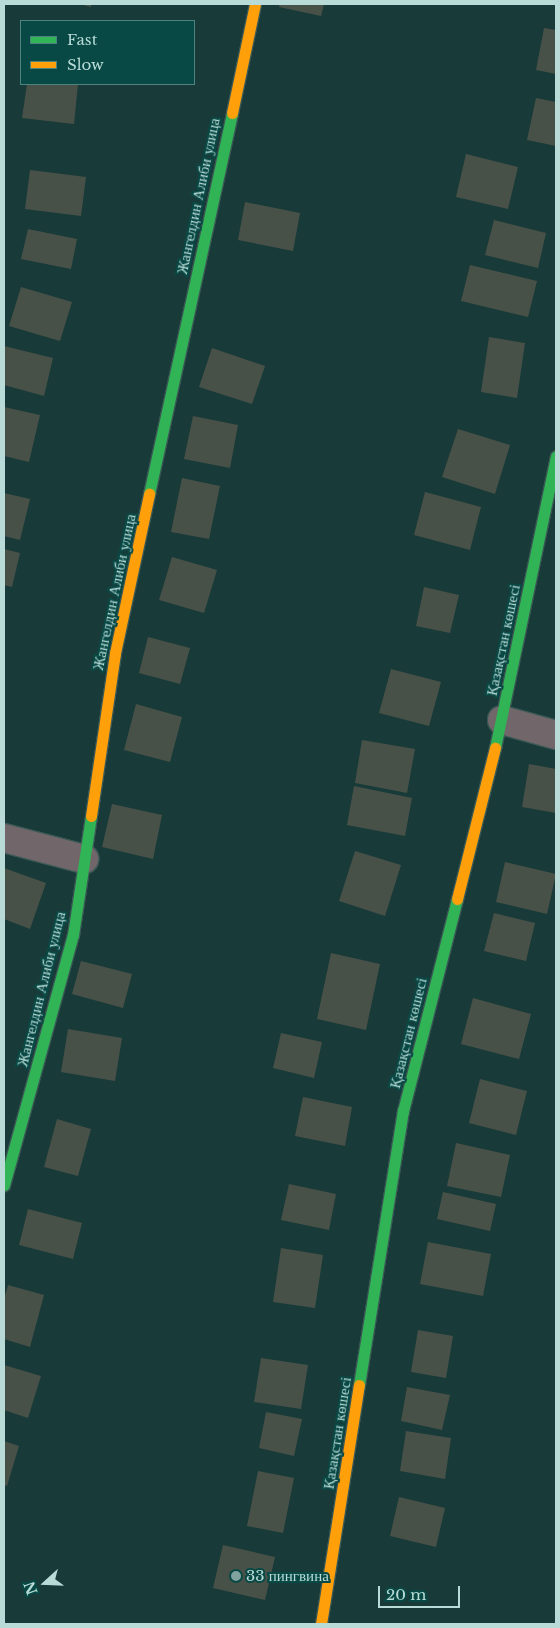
<!DOCTYPE html>
<html>
<head>
<meta charset="utf-8">
<style>
  body { margin:0 }
  #map { position:relative; width:560px; height:1628px; overflow:hidden; background:#183a38; font-family:"Libre Baskerville",serif }
  div>[style] { position:absolute }
  [style*='--x'] { left:calc(var(--x)*1px); top:calc(var(--y)*1px); width:calc(var(--w)*1px); rotate:calc(var(--a)*1deg) }
  .building>* { inset:0; background:#485148 }
  .roads { filter:drop-shadow(1px 0 #3a5855) drop-shadow(-1px 0 #3a5855) drop-shadow(0 1px #3a5855) drop-shadow(0 -1px #3a5855) }
  .street>* { height:28px; margin:-14px; padding:0 14px; transform-origin:14px; border-radius:14px; background:#71676a }
  .fast>* { height:11px; margin:-5.5px; padding:0 5.5px; transform-origin:5.5px; border-radius:5.5px; background:#30b455 }
  .slow>* { height:11px; margin:-5.5px; padding:0 5.5px; transform-origin:5.5px; border-radius:5.5px; background:#ff9f0a }
  .dots>* { width:14px; height:14px; translate:-50% -50%; box-sizing:border-box; border:2px solid #094945; border-radius:50% }
  span { translate:-50% -50%; white-space:nowrap; text-align:center; line-height:1.15; -webkit-text-stroke:4px #094945; paint-order:stroke }
  .street-label { font-size:15px; color:#b8dbd7 }
  .poi-label { font-size:15px; color:#b8dbd7 }
  .left { translate:0 -50%; text-align:left }
  .frame { position:absolute; inset:0; border:5px solid #b8dbd7; pointer-events:none }
  .legend { position:absolute; left:20px; top:20px; width:175px; height:65px; box-sizing:border-box; background:#094945; border:1px solid #4f837f; margin:0; padding:6px 9px; list-style:none; font-size:15px; color:#b8dbd7 }
  .legend li { display:flex; align-items:center; gap:10px; height:25px }
  .legend b { width:25px; border:1px solid #4f837f }
  .north { position:absolute; left:20px; top:1558px; width:50px; height:50px; -webkit-text-stroke:4px #094945; paint-order:stroke; rotate:250deg; font-size:14px; font-weight:700; line-height:20px; text-align:center; color:#b8dbd7 }
  .north::after { content:''; display:block; margin:auto; width:18px; height:22px; background:#b8dbd7; clip-path:polygon(50% 0,100% 100%,50% 72%,0 100%) }
  .scale { position:absolute; left:378px; top:1586px; width:82px; height:22px; box-sizing:border-box; border:2px solid #b8dbd7; border-top:0; padding-left:6px; font-size:15px; line-height:18px; white-space:nowrap; color:#b8dbd7; -webkit-text-stroke:4px #094945; paint-order:stroke }
</style>
</head>
<body>
<div id="map">
  <div class="building">
    <div style="clip-path:polygon(79px 4px,91px 4px,91px 7px)"></div>
    <div style="clip-path:polygon(280px 4px,324px 4px,321px 16px,279px 7px)"></div>
    <div style="clip-path:polygon(544px 28px,556px 30px,556px 74px,536px 70px)"></div>
    <div style="clip-path:polygon(27px 84px,78px 84px,74px 124px,22px 118px)"></div>
    <div style="clip-path:polygon(536px 98px,556px 102px,556px 146px,527px 140px)"></div>
    <div style="clip-path:polygon(466px 154px,518px 167px,508px 209px,456px 197px)"></div>
    <div style="clip-path:polygon(30px 170px,86px 177px,81px 216px,25px 209px)"></div>
    <div style="clip-path:polygon(245px 202px,300px 213px,293px 251px,238px 240px)"></div>
    <div style="clip-path:polygon(494px 220px,546px 233px,538px 268px,485px 255px)"></div>
    <div style="clip-path:polygon(28px 229px,77px 239px,71px 269px,21px 259px)"></div>
    <div style="clip-path:polygon(470px 265px,537px 281px,528px 317px,461px 301px)"></div>
    <div style="clip-path:polygon(21px 287px,72px 302px,60px 341px,9px 326px)"></div>
    <div style="clip-path:polygon(489px 337px,525px 343px,517px 398px,481px 392px)"></div>
    <div style="clip-path:polygon(4px 346px,53px 358px,44px 396px,4px 385px)"></div>
    <div style="clip-path:polygon(212px 348px,265px 366px,252px 404px,199px 387px)"></div>
    <div style="clip-path:polygon(4px 407px,40px 415px,29px 462px,4px 456px)"></div>
    <div style="clip-path:polygon(193px 416px,238px 425px,230px 468px,184px 459px)"></div>
    <div style="clip-path:polygon(458px 429px,510px 445px,495px 494px,442px 477px)"></div>
    <div style="clip-path:polygon(182px 478px,220px 486px,209px 539px,171px 532px)"></div>
    <div style="clip-path:polygon(425px 492px,481px 507px,470px 550px,414px 535px)"></div>
    <div style="clip-path:polygon(4px 493px,30px 499px,20px 540px,4px 536px)"></div>
    <div style="clip-path:polygon(4px 549px,20px 553px,12px 587px,4px 585px)"></div>
    <div style="clip-path:polygon(172px 557px,217px 570px,204px 613px,159px 600px)"></div>
    <div style="clip-path:polygon(424px 587px,459px 595px,450px 633px,416px 626px)"></div>
    <div style="clip-path:polygon(148px 637px,190px 648px,180px 684px,139px 673px)"></div>
    <div style="clip-path:polygon(391px 669px,441px 682px,429px 726px,379px 713px)"></div>
    <div style="clip-path:polygon(136px 704px,182px 717px,170px 762px,124px 750px)"></div>
    <div style="clip-path:polygon(362px 740px,415px 749px,407px 793px,355px 783px)"></div>
    <div style="clip-path:polygon(529px 764px,556px 769px,556px 813px,522px 807px)"></div>
    <div style="clip-path:polygon(354px 786px,412px 798px,405px 836px,347px 825px)"></div>
    <div style="clip-path:polygon(112px 804px,162px 815px,153px 859px,102px 847px)"></div>
    <div style="clip-path:polygon(355px 851px,401px 865px,385px 916px,339px 901px)"></div>
    <div style="clip-path:polygon(505px 862px,556px 874px,547px 914px,496px 902px)"></div>
    <div style="clip-path:polygon(4px 868px,46px 883px,30px 929px,4px 919px)"></div>
    <div style="clip-path:polygon(494px 913px,535px 923px,526px 961px,484px 951px)"></div>
    <div style="clip-path:polygon(331px 953px,380px 964px,366px 1030px,317px 1019px)"></div>
    <div style="clip-path:polygon(81px 961px,132px 974px,123px 1008px,72px 994px)"></div>
    <div style="clip-path:polygon(473px 998px,531px 1014px,519px 1059px,461px 1044px)"></div>
    <div style="clip-path:polygon(68px 1029px,122px 1038px,115px 1081px,61px 1072px)"></div>
    <div style="clip-path:polygon(281px 1033px,322px 1042px,314px 1078px,273px 1068px)"></div>
    <div style="clip-path:polygon(480px 1079px,527px 1091px,516px 1135px,469px 1123px)"></div>
    <div style="clip-path:polygon(303px 1097px,352px 1107px,345px 1146px,295px 1136px)"></div>
    <div style="clip-path:polygon(57px 1119px,91px 1129px,78px 1176px,44px 1167px)"></div>
    <div style="clip-path:polygon(456px 1143px,510px 1155px,501px 1197px,447px 1186px)"></div>
    <div style="clip-path:polygon(289px 1184px,336px 1194px,329px 1230px,281px 1220px)"></div>
    <div style="clip-path:polygon(443px 1192px,496px 1204px,490px 1231px,437px 1219px)"></div>
    <div style="clip-path:polygon(28px 1209px,82px 1223px,73px 1259px,19px 1245px)"></div>
    <div style="clip-path:polygon(428px 1242px,491px 1254px,483px 1296px,420px 1284px)"></div>
    <div style="clip-path:polygon(281px 1248px,323px 1255px,315px 1308px,273px 1302px)"></div>
    <div style="clip-path:polygon(8px 1285px,44px 1295px,30px 1347px,4px 1339px,4px 1299px)"></div>
    <div style="clip-path:polygon(418px 1330px,453px 1336px,446px 1378px,411px 1372px)"></div>
    <div style="clip-path:polygon(261px 1358px,308px 1365px,301px 1409px,254px 1402px)"></div>
    <div style="clip-path:polygon(4px 1365px,41px 1376px,28px 1418px,4px 1410px)"></div>
    <div style="clip-path:polygon(407px 1387px,450px 1395px,442px 1430px,401px 1421px)"></div>
    <div style="clip-path:polygon(266px 1412px,302px 1419px,294px 1456px,259px 1448px)"></div>
    <div style="clip-path:polygon(406px 1431px,451px 1438px,445px 1479px,400px 1471px)"></div>
    <div style="clip-path:polygon(4px 1441px,19px 1446px,7px 1486px,4px 1485px)"></div>
    <div style="clip-path:polygon(258px 1471px,294px 1478px,283px 1533px,247px 1526px)"></div>
    <div style="clip-path:polygon(399px 1497px,445px 1508px,436px 1547px,390px 1536px)"></div>
    <div style="clip-path:polygon(223px 1545px,275px 1557px,265px 1600px,213px 1588px)"></div>
  </div>
  <div class="roads">
    <div class="street">
      <div style="--x:502;--y:720;--w:56;--a:15.5"></div>
      <div style="--x:4;--y:838;--w:83;--a:14.7"></div>
    </div>
    <div class="fast">
      <div style="--x:149;--y:494;--w:390;--a:-77.7"></div>
      <div style="--x:495;--y:748;--w:298;--a:-78.2"></div>
      <div style="--x:4;--y:1185;--w:259;--a:-74.6"></div>
      <div style="--x:73;--y:935;--w:120;--a:-81.4"></div>
      <div style="--x:359;--y:1385;--w:278;--a:-80.9"></div>
      <div style="--x:403;--y:1111;--w:219;--a:-75.7"></div>
    </div>
    <div class="slow">
      <div style="--x:232;--y:113;--w:111;--a:-78.1"></div>
      <div style="--x:91;--y:816;--w:165;--a:-81.6"></div>
      <div style="--x:115;--y:653;--w:163;--a:-77.9"></div>
      <div style="--x:457;--y:899;--w:156;--a:-75.9"></div>
      <div style="--x:321;--y:1624;--w:242;--a:-81"></div>
    </div>
  </div>
  <div class="dots">
    <div style="left:236px;top:1576px;background:#80a39f"></div>
  </div>
  <div class="street-label">
    <span style="left:198px;top:196px;rotate:-78deg">Жангелдин Алиби улица</span>
    <span style="left:114px;top:592px;rotate:-78deg">Жангелдин Алиби улица</span>
    <span style="left:503px;top:640px;rotate:-78deg">Қазақстан көшесі</span>
    <span style="left:41px;top:989px;rotate:-76deg">Жангелдин Алиби улица</span>
    <span style="left:408px;top:1033px;rotate:-76deg">Қазақстан көшесі</span>
    <span style="left:337px;top:1433px;rotate:-81deg">Қазақстан көшесі</span>
  </div>
  <div class="poi-label">
    <span class="left" style="left:246px;top:1576px">33 пингвина</span>
  </div>
  <div class="frame"></div>
  <ul class="legend">
  <li><b style="height:6px;background:#30b455"></b>Fast</li>
  <li><b style="height:6px;background:#ff9f0a"></b>Slow</li>
  </ul>
  <div class="north">N</div>
  <div class="scale">20 m</div>
</div>
</body>
</html>
